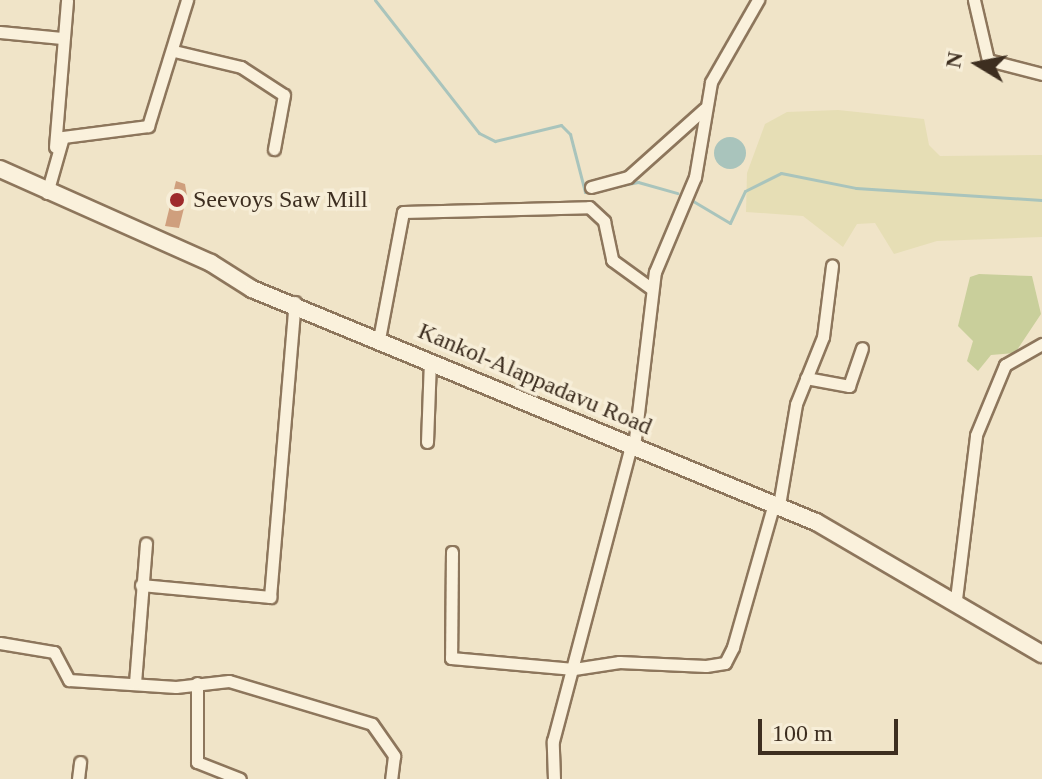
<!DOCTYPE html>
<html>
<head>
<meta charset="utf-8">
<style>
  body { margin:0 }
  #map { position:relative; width:1042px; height:779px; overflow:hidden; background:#f0e4c8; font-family:Georgia,serif }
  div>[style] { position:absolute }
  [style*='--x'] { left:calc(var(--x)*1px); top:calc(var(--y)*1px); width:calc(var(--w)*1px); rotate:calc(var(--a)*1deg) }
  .farmland>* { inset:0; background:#e6deb5 }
  .green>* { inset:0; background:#c9cf9b }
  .water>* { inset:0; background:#a9c4bc }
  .round { border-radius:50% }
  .stream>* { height:3px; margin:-1.5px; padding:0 1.5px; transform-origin:1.5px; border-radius:1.5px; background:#a9c4bc }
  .building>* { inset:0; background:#cf9f7d }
  .roads { filter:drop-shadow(2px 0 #8d765c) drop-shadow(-2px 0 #8d765c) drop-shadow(0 2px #8d765c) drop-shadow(0 -2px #8d765c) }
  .street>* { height:11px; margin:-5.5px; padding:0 5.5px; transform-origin:5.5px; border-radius:5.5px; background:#faf1dc }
  .secondary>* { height:16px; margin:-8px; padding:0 8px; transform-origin:8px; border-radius:8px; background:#faf1dc }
  .dots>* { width:22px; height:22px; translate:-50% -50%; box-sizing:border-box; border:4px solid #f7eed8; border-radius:50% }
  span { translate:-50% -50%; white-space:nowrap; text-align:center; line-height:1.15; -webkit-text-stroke:7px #f7eed8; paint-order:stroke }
  .poi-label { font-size:24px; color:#3d2e20 }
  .left { translate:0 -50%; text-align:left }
  .street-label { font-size:24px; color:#3d2e20 }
  .north { position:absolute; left:938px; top:24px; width:80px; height:80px; -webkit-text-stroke:6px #f7eed8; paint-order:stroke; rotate:280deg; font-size:22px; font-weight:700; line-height:32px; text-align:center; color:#3d2e20 }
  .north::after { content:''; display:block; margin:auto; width:28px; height:36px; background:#3d2e20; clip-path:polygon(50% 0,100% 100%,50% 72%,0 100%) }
  .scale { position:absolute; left:758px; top:719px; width:140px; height:36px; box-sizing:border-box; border:4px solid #3d2e20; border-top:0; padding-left:10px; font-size:24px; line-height:28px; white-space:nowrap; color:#3d2e20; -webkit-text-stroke:6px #f7eed8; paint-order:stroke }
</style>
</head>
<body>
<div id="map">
  <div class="farmland">
    <div style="clip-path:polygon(838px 110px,924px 119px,929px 145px,940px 156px,1042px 155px,1042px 237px,937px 241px,894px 254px,875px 223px,857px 224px,843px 247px,803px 216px,746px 212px,747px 173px,765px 124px,787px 112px)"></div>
  </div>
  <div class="green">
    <div style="clip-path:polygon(979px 274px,1032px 276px,1041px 314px,1015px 353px,991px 355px,978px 371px,967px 361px,973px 341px,958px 326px,970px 277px)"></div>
  </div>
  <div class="water">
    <div class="round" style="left:714px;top:137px;width:32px;height:32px"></div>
  </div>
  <div class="stream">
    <div style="--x:375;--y:0;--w:169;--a:52"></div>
    <div style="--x:479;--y:133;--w:18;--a:27"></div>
    <div style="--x:495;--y:141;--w:68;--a:-13.6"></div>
    <div style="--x:561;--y:125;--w:13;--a:45"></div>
    <div style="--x:570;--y:134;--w:60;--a:75.5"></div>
    <div style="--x:585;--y:192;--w:54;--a:-10.7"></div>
    <div style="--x:638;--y:182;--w:41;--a:15.8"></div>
    <div style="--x:693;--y:201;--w:43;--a:30.7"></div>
    <div style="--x:730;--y:223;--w:35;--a:-65"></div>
    <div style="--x:745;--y:191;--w:40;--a:-26.6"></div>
    <div style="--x:781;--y:173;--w:76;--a:11.3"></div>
    <div style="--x:856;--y:188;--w:186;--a:3.7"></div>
  </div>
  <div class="building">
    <div style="clip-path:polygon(176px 181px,185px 184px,187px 196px,179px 228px,165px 226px)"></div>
  </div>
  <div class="roads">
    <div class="street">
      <div style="--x:974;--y:0;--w:62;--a:76.9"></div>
      <div style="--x:988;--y:60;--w:56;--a:14.5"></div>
      <div style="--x:0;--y:32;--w:62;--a:5.5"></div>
      <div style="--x:174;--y:51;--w:69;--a:13.4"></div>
      <div style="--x:241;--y:67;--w:51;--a:33.1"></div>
      <div style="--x:284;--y:95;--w:55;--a:100.5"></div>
      <div style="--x:55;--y:147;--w:147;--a:-85.3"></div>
      <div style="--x:591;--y:187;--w:38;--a:-15"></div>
      <div style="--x:628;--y:177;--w:102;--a:-41.8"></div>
      <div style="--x:47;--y:193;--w:58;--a:-74.1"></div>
      <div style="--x:63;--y:137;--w:86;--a:-7.4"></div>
      <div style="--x:148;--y:126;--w:132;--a:-72.8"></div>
      <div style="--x:379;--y:339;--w:129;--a:-79.3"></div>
      <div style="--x:403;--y:212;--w:186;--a:-1.5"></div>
      <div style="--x:589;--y:207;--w:21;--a:43"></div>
      <div style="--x:604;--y:221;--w:40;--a:78"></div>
      <div style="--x:612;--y:260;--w:49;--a:35.9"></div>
      <div style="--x:806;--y:378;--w:44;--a:10.5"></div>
      <div style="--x:849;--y:386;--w:40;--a:-71.1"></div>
      <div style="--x:427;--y:442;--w:80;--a:-87.9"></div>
      <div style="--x:634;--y:447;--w:176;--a:-83.2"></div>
      <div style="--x:655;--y:272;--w:103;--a:-67.2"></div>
      <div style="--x:695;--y:177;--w:96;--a:-80.4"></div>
      <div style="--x:711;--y:82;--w:95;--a:-60.2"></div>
      <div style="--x:779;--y:505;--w:102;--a:-80.4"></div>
      <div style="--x:796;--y:404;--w:72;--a:-68.1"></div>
      <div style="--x:823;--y:337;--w:72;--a:-82.8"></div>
      <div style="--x:452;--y:552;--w:106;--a:90.5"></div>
      <div style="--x:451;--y:658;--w:123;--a:5.1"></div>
      <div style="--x:574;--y:669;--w:46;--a:-8.8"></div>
      <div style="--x:619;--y:662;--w:87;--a:2.6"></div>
      <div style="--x:706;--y:666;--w:19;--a:-9"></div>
      <div style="--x:725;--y:663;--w:18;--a:-63"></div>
      <div style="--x:733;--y:647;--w:150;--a:-74.1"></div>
      <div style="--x:141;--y:585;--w:130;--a:5.3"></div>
      <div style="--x:270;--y:597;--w:296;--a:-85.2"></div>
      <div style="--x:956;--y:599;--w:165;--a:-83"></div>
      <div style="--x:976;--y:435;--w:76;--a:-67.5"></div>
      <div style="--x:1005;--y:365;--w:43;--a:-29.6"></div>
      <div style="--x:0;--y:643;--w:55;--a:9.5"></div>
      <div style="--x:54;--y:652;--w:32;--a:62"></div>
      <div style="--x:69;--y:680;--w:107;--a:3.7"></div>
      <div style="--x:176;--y:687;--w:53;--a:-6.5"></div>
      <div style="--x:229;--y:681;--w:149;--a:16.7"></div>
      <div style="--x:372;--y:724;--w:39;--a:55"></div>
      <div style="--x:394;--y:756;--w:23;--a:97"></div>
      <div style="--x:135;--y:683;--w:140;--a:-85.5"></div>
      <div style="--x:197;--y:683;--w:79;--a:90"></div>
      <div style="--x:197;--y:762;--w:46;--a:21.6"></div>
      <div style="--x:78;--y:779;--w:17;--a:-83"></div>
      <div style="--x:554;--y:779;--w:38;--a:-92"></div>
      <div style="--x:553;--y:741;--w:306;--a:-75.2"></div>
    </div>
    <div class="secondary">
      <div style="--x:0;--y:169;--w:231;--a:24"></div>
      <div style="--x:211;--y:263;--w:49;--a:32.4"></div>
      <div style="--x:252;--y:289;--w:610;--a:22.45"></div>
      <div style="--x:816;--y:522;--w:262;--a:30.3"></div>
    </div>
  </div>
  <div class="dots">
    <div style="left:177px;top:200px;background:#9e2a2b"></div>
  </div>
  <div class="poi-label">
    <span class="left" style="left:193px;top:200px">Seevoys Saw Mill</span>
  </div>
  <div class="street-label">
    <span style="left:535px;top:379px;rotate:23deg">Kankol-Alappadavu Road</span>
  </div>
  <div class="north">N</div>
  <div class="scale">100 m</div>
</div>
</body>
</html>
